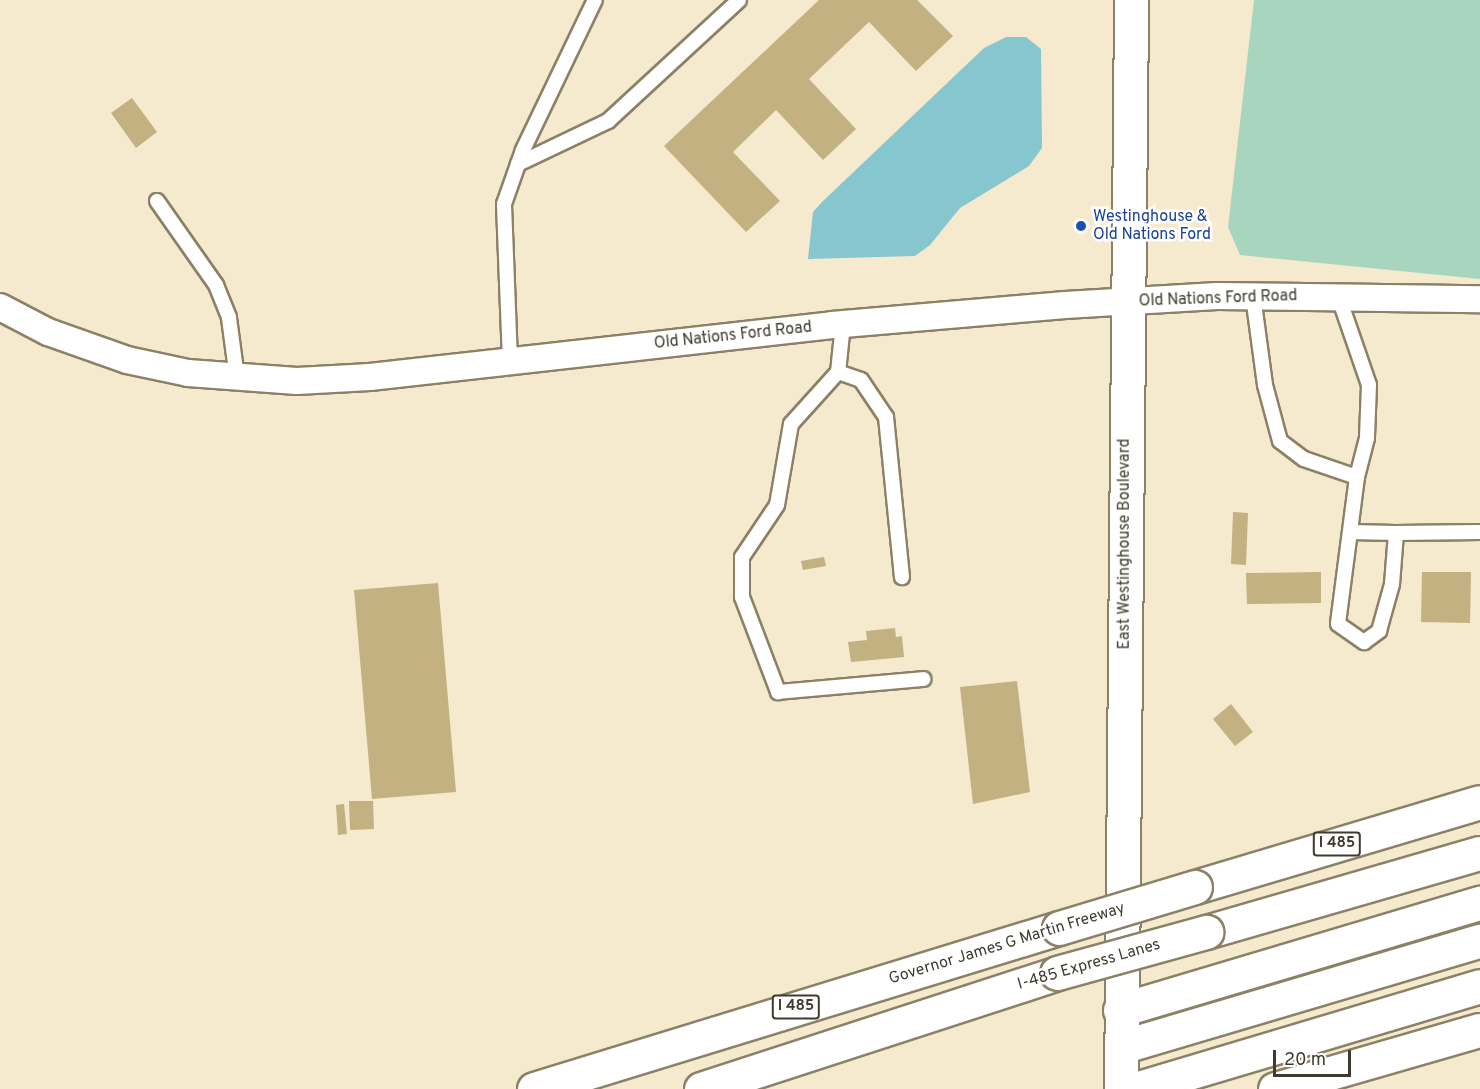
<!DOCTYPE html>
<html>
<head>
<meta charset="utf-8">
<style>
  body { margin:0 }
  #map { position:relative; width:1480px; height:1089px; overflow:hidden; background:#f5eacd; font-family:Overpass,sans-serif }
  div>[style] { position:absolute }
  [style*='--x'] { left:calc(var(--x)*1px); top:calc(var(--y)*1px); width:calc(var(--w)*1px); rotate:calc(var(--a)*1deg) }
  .green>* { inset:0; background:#a8d5be }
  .water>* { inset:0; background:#86c6cf }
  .building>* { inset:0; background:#c3b182 }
  .roads { filter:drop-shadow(2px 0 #8b8167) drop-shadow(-2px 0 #8b8167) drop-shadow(0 2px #8b8167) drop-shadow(0 -2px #8b8167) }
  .service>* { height:14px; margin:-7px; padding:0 7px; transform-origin:7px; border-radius:7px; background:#fff }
  .minor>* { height:26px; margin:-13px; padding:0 13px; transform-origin:13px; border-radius:13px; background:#fff }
  .secondary>* { height:33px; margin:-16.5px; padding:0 16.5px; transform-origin:16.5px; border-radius:16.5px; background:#fff }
  .motorway>* { height:33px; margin:-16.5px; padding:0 16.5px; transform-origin:16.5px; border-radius:16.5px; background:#fff }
  .bridges { filter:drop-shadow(2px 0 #8b8167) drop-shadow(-2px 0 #8b8167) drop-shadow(0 2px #8b8167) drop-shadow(0 -2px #8b8167) }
  .motorway-bridge>* { height:33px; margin:-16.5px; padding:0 16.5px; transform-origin:16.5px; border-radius:16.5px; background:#fff }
  .dots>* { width:16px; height:16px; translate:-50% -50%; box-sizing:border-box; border:3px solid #fff; border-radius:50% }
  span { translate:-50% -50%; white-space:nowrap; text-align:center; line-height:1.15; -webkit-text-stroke:5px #fff; paint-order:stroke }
  .shield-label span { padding:2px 4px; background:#fff; border:2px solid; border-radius:4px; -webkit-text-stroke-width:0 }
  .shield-label { font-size:15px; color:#3e3a2e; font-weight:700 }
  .transit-label { font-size:16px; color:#164399 }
  .left { translate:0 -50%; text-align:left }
  .street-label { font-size:16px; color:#3e3a2e }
  .scale { position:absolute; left:1273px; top:1050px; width:78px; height:27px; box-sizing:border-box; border:3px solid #3e3a2e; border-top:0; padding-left:8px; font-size:18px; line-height:21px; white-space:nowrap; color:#3e3a2e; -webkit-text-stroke:4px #fff; paint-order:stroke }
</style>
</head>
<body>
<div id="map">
  <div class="green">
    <div style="clip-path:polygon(1254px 0,1480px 0,1480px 279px,1240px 255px,1228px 227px)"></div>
  </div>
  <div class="water">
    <div style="clip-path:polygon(1006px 37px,1026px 37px,1041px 49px,1042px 148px,1029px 166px,960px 208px,930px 245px,915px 256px,808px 259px,813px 212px,822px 202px,984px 48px)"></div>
  </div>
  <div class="building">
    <div style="clip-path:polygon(819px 0,917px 0,953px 36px,916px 71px,869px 22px,809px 79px,856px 129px,823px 160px,776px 110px,733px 152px,780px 201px,746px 232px,664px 146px)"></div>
    <div style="clip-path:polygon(132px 98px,157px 132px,136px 148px,111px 113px)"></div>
    <div style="clip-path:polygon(1233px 512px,1248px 513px,1246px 565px,1231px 564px)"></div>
    <div style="clip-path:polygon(824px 557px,826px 566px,803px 570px,801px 561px)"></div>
    <div style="clip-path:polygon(1321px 572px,1321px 603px,1247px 604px,1246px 573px)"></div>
    <div style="clip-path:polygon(1422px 572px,1471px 572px,1470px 623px,1421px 622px)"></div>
    <div style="clip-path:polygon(438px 583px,456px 792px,372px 799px,354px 590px)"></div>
    <div style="clip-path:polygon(895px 628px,896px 637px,902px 636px,904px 657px,851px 662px,848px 642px,867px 640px,866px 631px)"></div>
    <div style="clip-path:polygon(1017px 681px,1030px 792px,973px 804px,960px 687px)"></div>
    <div style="clip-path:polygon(1231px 704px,1253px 732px,1235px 746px,1213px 719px)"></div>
    <div style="clip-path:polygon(349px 801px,373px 801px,374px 829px,350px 830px)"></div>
    <div style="clip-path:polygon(344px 804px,347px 834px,338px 835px,336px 805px)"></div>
  </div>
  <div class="roads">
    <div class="service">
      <div style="--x:518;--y:164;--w:100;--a:-25.5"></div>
      <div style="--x:608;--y:121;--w:178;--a:-42.7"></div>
      <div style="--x:157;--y:201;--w:103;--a:54.9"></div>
      <div style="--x:216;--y:285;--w:35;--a:68"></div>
      <div style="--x:229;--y:318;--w:61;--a:82.4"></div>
      <div style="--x:1338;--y:295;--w:95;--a:71"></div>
      <div style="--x:1369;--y:385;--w:53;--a:92.2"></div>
      <div style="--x:1367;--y:438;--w:40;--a:104.4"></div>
      <div style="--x:1357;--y:477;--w:148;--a:97.4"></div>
      <div style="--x:1338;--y:624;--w:32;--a:35"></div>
      <div style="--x:1364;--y:642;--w:19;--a:-36"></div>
      <div style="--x:1379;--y:631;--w:49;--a:-74.5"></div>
      <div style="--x:1392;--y:584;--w:51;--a:-85.5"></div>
      <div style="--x:1396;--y:533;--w:84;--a:-0.7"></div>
      <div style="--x:1253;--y:296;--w:90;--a:82.3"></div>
      <div style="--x:1265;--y:385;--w:58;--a:75"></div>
      <div style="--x:1280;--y:441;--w:30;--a:37"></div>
      <div style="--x:1304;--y:459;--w:56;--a:18.8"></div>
      <div style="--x:843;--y:324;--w:48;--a:95.9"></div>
      <div style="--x:838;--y:372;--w:70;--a:132.1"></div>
      <div style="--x:791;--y:424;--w:82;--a:99.8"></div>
      <div style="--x:777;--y:505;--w:63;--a:123.9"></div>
      <div style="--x:742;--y:557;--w:40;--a:90"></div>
      <div style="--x:742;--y:597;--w:102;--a:69.2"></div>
      <div style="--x:778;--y:692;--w:146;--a:-5.1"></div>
      <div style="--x:510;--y:361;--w:157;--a:-92.2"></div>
      <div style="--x:504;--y:204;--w:57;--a:-70.6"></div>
      <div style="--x:523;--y:150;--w:166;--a:-64.4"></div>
      <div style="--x:838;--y:372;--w:24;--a:19"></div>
      <div style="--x:861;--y:380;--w:45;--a:56"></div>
      <div style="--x:886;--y:417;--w:161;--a:84.3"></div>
      <div style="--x:1350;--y:532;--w:46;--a:1.2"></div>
    </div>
    <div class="minor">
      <div style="--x:0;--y:307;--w:54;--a:27.5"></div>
      <div style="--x:48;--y:332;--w:84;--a:19.5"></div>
      <div style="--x:127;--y:360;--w:62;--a:12"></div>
      <div style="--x:188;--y:373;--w:109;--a:4.2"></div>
      <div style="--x:297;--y:381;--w:73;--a:-3.1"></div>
      <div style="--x:370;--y:377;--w:465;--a:-6.4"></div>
      <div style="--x:832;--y:325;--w:234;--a:-4.9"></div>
      <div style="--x:1065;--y:305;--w:152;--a:-3.4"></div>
      <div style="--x:1217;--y:296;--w:263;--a:0.7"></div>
    </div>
    <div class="secondary">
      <div style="--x:1121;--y:1089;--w:1089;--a:-89.47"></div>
    </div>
    <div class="motorway">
      <div style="--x:1195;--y:887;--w:297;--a:-16.6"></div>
      <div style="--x:1206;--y:932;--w:285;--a:-16.1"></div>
      <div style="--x:1120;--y:1010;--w:376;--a:-16.6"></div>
      <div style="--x:1121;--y:1047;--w:374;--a:-16.5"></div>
      <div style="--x:534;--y:1089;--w:549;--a:-17.05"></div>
      <div style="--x:701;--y:1089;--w:374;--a:-18"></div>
      <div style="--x:1135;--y:1089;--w:360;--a:-16.6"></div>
      <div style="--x:1275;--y:1089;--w:213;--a:-16.1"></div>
    </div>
  </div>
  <div class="bridges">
    <div class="motorway-bridge">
      <div style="--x:1059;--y:928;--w:142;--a:-16.8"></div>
      <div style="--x:1057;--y:973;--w:155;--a:-15.4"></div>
    </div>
  </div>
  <div class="dots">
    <div style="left:1081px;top:226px;background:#1a4fb4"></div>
  </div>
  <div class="shield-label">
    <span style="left:1337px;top:844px">I 485</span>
    <span style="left:796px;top:1007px">I 485</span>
  </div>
  <div class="transit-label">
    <span class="left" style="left:1093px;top:226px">Westinghouse &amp;<br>Old Nations Ford</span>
  </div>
  <div class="street-label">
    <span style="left:1218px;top:299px;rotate:-2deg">Old Nations Ford Road</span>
    <span style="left:733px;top:336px;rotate:-6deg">Old Nations Ford Road</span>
    <span style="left:1125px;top:544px;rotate:-90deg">East Westinghouse Boulevard</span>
    <span style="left:1007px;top:944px;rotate:-17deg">Governor James G Martin Freeway</span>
    <span style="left:1089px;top:965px;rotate:-16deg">I-485 Express Lanes</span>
  </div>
  <div class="scale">20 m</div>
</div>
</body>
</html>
